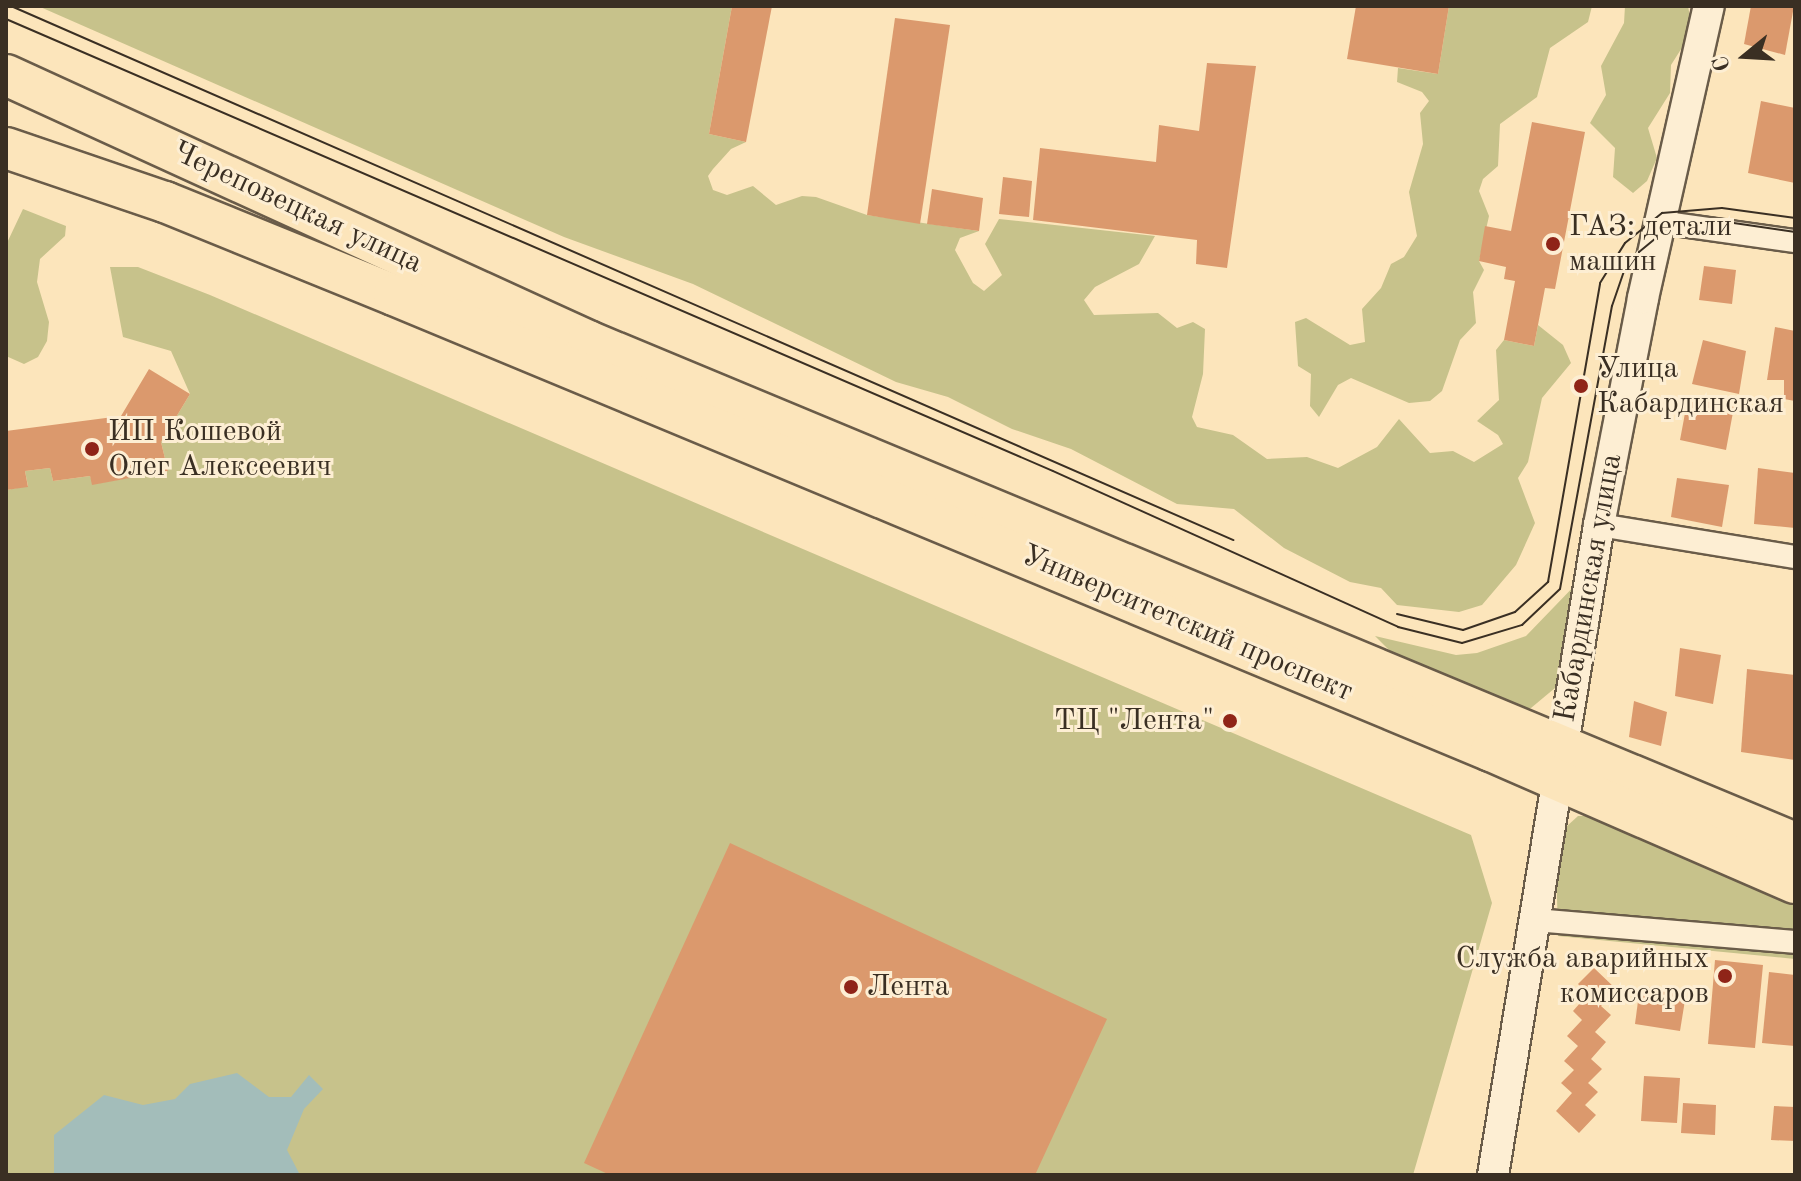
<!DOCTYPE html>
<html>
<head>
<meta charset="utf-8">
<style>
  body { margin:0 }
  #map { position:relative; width:1801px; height:1181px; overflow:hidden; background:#fce5bb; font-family:"Old Standard TT",serif }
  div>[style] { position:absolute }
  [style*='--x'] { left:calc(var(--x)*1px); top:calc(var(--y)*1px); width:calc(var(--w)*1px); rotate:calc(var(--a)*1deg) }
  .green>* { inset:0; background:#c7c28b }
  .water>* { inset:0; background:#a3bdba }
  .building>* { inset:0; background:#db996d }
  .roads { filter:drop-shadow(2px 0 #6a5c49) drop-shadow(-2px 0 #6a5c49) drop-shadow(0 2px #6a5c49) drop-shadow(0 -2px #6a5c49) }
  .street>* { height:22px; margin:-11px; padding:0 11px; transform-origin:11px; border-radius:11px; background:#fdeed3 }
  .secondary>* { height:30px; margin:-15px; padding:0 15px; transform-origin:15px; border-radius:15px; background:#fdeed3 }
  .highway>* { height:40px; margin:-20px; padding:0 20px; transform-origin:20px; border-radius:20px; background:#fce5bb }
  .tram>* { height:2px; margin:-1px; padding:0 1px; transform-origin:1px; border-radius:1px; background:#3a2f23 }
  .dots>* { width:22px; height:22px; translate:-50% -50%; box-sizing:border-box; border:4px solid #fdeed3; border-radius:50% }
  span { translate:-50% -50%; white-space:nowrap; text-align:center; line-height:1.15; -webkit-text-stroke:6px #fdeed3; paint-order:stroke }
  .street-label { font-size:30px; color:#3a2f23 }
  .poi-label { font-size:30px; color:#3a2f23 }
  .left { translate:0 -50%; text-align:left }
  .right { translate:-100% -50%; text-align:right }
  .frame { position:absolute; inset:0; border:8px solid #3a2f23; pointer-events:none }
  .north { position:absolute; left:1705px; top:16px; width:80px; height:80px; -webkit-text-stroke:6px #fdeed3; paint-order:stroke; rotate:252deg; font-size:22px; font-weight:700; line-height:32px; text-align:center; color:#3a2f23 }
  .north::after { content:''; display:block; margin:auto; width:28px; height:36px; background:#3a2f23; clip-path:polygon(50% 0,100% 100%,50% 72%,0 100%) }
</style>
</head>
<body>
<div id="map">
  <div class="green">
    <div style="clip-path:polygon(38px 6px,732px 6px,709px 134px,746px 142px,731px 149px,713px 169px,708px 176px,713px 190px,727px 195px,753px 186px,776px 205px,802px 196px,816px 197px,867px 215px,979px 231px,960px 238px,955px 250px,973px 283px,984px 291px,1002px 275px,985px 244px,999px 219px,1155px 236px,1139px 264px,1095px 287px,1084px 300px,1094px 315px,1158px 313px,1177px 328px,1193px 322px,1205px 329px,1203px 374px,1192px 417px,1197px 427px,1233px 435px,1267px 459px,1307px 457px,1338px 468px,1377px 447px,1399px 419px,1430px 453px,1453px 451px,1474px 462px,1503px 444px,1498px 435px,1477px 421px,1499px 400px,1496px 350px,1504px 340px,1534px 346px,1538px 325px,1563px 345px,1571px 363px,1542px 398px,1528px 462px,1518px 478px,1535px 523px,1516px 565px,1482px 605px,1459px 612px,1397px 605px,1381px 588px,1350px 582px,1284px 548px,1234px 509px,1177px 504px,1071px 449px,1012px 429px,948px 397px,896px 382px,693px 284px,564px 237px)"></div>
    <div style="clip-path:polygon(1449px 6px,1592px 6px,1588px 22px,1550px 48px,1537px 97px,1500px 124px,1498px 166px,1483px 179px,1479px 191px,1489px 216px,1479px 261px,1484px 270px,1473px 292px,1476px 323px,1460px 340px,1442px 391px,1430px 401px,1409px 403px,1351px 378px,1338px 385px,1319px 417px,1310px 406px,1311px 374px,1298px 366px,1295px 322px,1306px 318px,1350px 345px,1365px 342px,1362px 309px,1381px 288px,1391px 264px,1404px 257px,1417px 236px,1409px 192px,1423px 144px,1420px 113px,1429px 101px,1422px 92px,1397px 82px,1398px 68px,1438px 74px)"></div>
    <div style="clip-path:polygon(1625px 6px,1688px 6px,1690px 17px,1690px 35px,1671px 65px,1670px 93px,1648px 128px,1657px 158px,1647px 181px,1633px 193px,1613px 177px,1615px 148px,1590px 123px,1606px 95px,1601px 66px,1624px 23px)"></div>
    <div style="clip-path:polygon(23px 209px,66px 226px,65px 236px,40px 259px,37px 282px,49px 322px,47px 341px,38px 357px,24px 364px,6px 356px,6px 245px)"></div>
    <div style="clip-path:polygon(110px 267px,138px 267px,210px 295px,1471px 835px,1492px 903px,1413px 1175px,6px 1175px,6px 490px,28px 486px,25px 471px,50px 468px,53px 481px,90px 476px,93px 484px,168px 471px,161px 442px,190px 394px,171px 351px,123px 337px)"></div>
    <div style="clip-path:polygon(1581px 579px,1561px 683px,1531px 708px,1514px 708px,1393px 654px,1375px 636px,1456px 655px,1477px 653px,1526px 636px)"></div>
    <div style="clip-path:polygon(1578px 816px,1607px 816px,1795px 898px,1795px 959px,1558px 936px,1556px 858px,1566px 827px)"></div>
  </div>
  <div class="water">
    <div style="clip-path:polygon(237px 1073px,269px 1097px,291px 1097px,309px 1075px,323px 1089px,304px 1109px,287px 1150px,300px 1175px,54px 1175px,54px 1135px,104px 1095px,143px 1105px,175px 1099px,190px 1084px)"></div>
  </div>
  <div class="building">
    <div style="clip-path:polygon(732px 6px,772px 6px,746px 142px,709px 134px)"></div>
    <div style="clip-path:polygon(1356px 6px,1449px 6px,1438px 74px,1347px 59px)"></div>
    <div style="clip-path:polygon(1751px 6px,1794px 6px,1785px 55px,1744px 44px)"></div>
    <div style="clip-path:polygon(895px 18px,950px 25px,920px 224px,867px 215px)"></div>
    <div style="clip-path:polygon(1207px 63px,1256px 66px,1227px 268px,1196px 264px,1197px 240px,1033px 220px,1040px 148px,1156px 162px,1159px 125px,1199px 131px)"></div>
    <div style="clip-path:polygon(1761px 101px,1795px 108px,1795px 183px,1748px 173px)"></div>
    <div style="clip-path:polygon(1532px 122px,1585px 132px,1555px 289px,1545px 288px,1534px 346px,1504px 340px,1515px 281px,1504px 279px,1506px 267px,1479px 261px,1485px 226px,1511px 231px)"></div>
    <div style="clip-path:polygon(1003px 177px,1032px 181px,1029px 217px,999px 214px)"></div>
    <div style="clip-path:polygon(932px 189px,983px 198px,979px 231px,927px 224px)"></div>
    <div style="clip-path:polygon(1704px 266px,1736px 270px,1732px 304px,1699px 300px)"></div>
    <div style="clip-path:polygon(1775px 327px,1795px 331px,1795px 401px,1784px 399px,1784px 380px,1767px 380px)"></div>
    <div style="clip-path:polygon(1703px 340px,1746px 351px,1739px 394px,1692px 384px)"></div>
    <div style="clip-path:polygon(149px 369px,190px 394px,161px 442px,168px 471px,92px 485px,90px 476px,53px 481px,50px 468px,25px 471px,28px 487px,6px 490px,6px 431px,121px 416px)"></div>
    <div style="clip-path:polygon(1688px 397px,1734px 407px,1726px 450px,1680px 440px)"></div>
    <div style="clip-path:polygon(1758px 468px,1795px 473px,1795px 528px,1754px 524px)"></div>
    <div style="clip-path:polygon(1677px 478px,1729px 485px,1722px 527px,1671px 517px)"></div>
    <div style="clip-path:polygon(1680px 648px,1721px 655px,1713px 704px,1675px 696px)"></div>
    <div style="clip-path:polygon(1747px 669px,1795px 675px,1795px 760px,1741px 752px)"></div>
    <div style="clip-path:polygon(1634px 701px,1667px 712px,1661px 746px,1629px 737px)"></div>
    <div style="clip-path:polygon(730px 843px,1107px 1019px,1035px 1175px,610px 1175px,584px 1163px)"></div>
    <div style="clip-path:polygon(1715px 960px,1763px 965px,1755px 1048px,1708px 1044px)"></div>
    <div style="clip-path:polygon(1594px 968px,1616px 989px,1601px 1006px,1611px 1015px,1595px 1032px,1606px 1042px,1591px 1059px,1602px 1069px,1588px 1083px,1598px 1092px,1585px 1105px,1596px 1115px,1579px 1133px,1556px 1111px,1572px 1093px,1561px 1083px,1574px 1070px,1564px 1061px,1578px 1046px,1567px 1036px,1582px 1020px,1573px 1011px,1588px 994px,1578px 984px)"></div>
    <div style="clip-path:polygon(1769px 972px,1795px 975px,1795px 1046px,1762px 1043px)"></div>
    <div style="clip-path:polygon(1640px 986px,1686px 994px,1680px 1031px,1635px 1024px)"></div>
    <div style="clip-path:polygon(1644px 1076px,1680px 1078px,1677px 1123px,1641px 1121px)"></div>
    <div style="clip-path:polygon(1683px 1103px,1716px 1105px,1715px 1135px,1681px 1133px)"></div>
    <div style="clip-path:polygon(1774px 1106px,1795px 1107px,1795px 1141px,1771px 1140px)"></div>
  </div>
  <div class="roads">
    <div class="street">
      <div style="--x:1659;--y:222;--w:137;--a:8"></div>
      <div style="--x:1599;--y:525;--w:199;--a:9.3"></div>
      <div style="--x:1534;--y:920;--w:262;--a:4.8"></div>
    </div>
    <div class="secondary">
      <div style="--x:1493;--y:1175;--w:659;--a:-80.74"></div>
      <div style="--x:1599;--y:525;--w:231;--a:-79"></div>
      <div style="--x:1643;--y:298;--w:299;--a:-77.3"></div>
    </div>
    <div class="highway">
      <div style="--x:6;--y:75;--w:640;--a:24.56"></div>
      <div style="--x:588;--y:341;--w:1307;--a:22.58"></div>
      <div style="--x:6;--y:148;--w:168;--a:18.8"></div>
      <div style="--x:165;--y:202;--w:247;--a:22.1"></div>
      <div style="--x:394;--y:295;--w:1188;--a:22.57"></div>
      <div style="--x:1491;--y:751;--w:331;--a:23.5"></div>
    </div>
  </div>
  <div class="tram">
    <div style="--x:11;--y:6;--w:1334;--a:23.6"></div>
    <div style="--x:6;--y:19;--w:1140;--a:23.35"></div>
    <div style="--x:1053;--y:471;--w:379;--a:24.3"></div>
    <div style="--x:1398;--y:627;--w:66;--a:14"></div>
    <div style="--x:1462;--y:643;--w:63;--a:-16.7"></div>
    <div style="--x:1522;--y:625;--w:52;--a:-43.5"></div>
    <div style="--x:1560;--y:589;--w:288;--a:-79.6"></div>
    <div style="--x:1612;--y:306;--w:37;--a:-71"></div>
    <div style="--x:1624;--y:271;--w:24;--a:-52"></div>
    <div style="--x:1639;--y:252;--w:44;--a:-39.5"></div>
    <div style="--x:1673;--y:224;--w:54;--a:-2.1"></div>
    <div style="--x:1727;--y:222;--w:69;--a:8.4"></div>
    <div style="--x:1397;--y:614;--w:68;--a:13.6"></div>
    <div style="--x:1463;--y:630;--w:55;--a:-19.1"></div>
    <div style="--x:1515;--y:612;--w:45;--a:-42.3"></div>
    <div style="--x:1548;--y:582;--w:303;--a:-80.1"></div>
    <div style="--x:1600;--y:283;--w:47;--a:-58"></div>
    <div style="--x:1625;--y:243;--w:48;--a:-39"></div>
    <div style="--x:1662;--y:213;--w:60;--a:-4.8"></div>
    <div style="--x:1722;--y:208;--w:74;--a:7.8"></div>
  </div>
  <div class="dots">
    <div style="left:1553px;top:244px;background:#8f2418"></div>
    <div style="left:1581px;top:386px;background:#8f2418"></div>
    <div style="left:92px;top:449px;background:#8f2418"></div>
    <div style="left:1230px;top:721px;background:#8f2418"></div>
    <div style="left:1725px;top:976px;background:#8f2418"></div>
    <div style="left:851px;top:987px;background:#8f2418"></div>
  </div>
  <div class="street-label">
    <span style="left:297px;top:208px;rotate:25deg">Череповецкая улица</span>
    <span style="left:1589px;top:588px;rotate:-80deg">Кабардинская улица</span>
    <span style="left:1187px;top:624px;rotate:23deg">Университетский проспект</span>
  </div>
  <div class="poi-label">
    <span class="left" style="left:1569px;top:244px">ГАЗ: детали<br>машин</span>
    <span class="left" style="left:1597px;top:386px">Улица<br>Кабардинская</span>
    <span class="left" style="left:108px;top:449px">ИП Кошевой<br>Олег Алексеевич</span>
    <span class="right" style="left:1214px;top:721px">ТЦ "Лента"</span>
    <span class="right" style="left:1709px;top:976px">Служба аварийных<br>комиссаров</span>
    <span class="left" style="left:867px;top:987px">Лента</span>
  </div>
  <div class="frame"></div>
  <div class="north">С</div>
</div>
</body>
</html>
